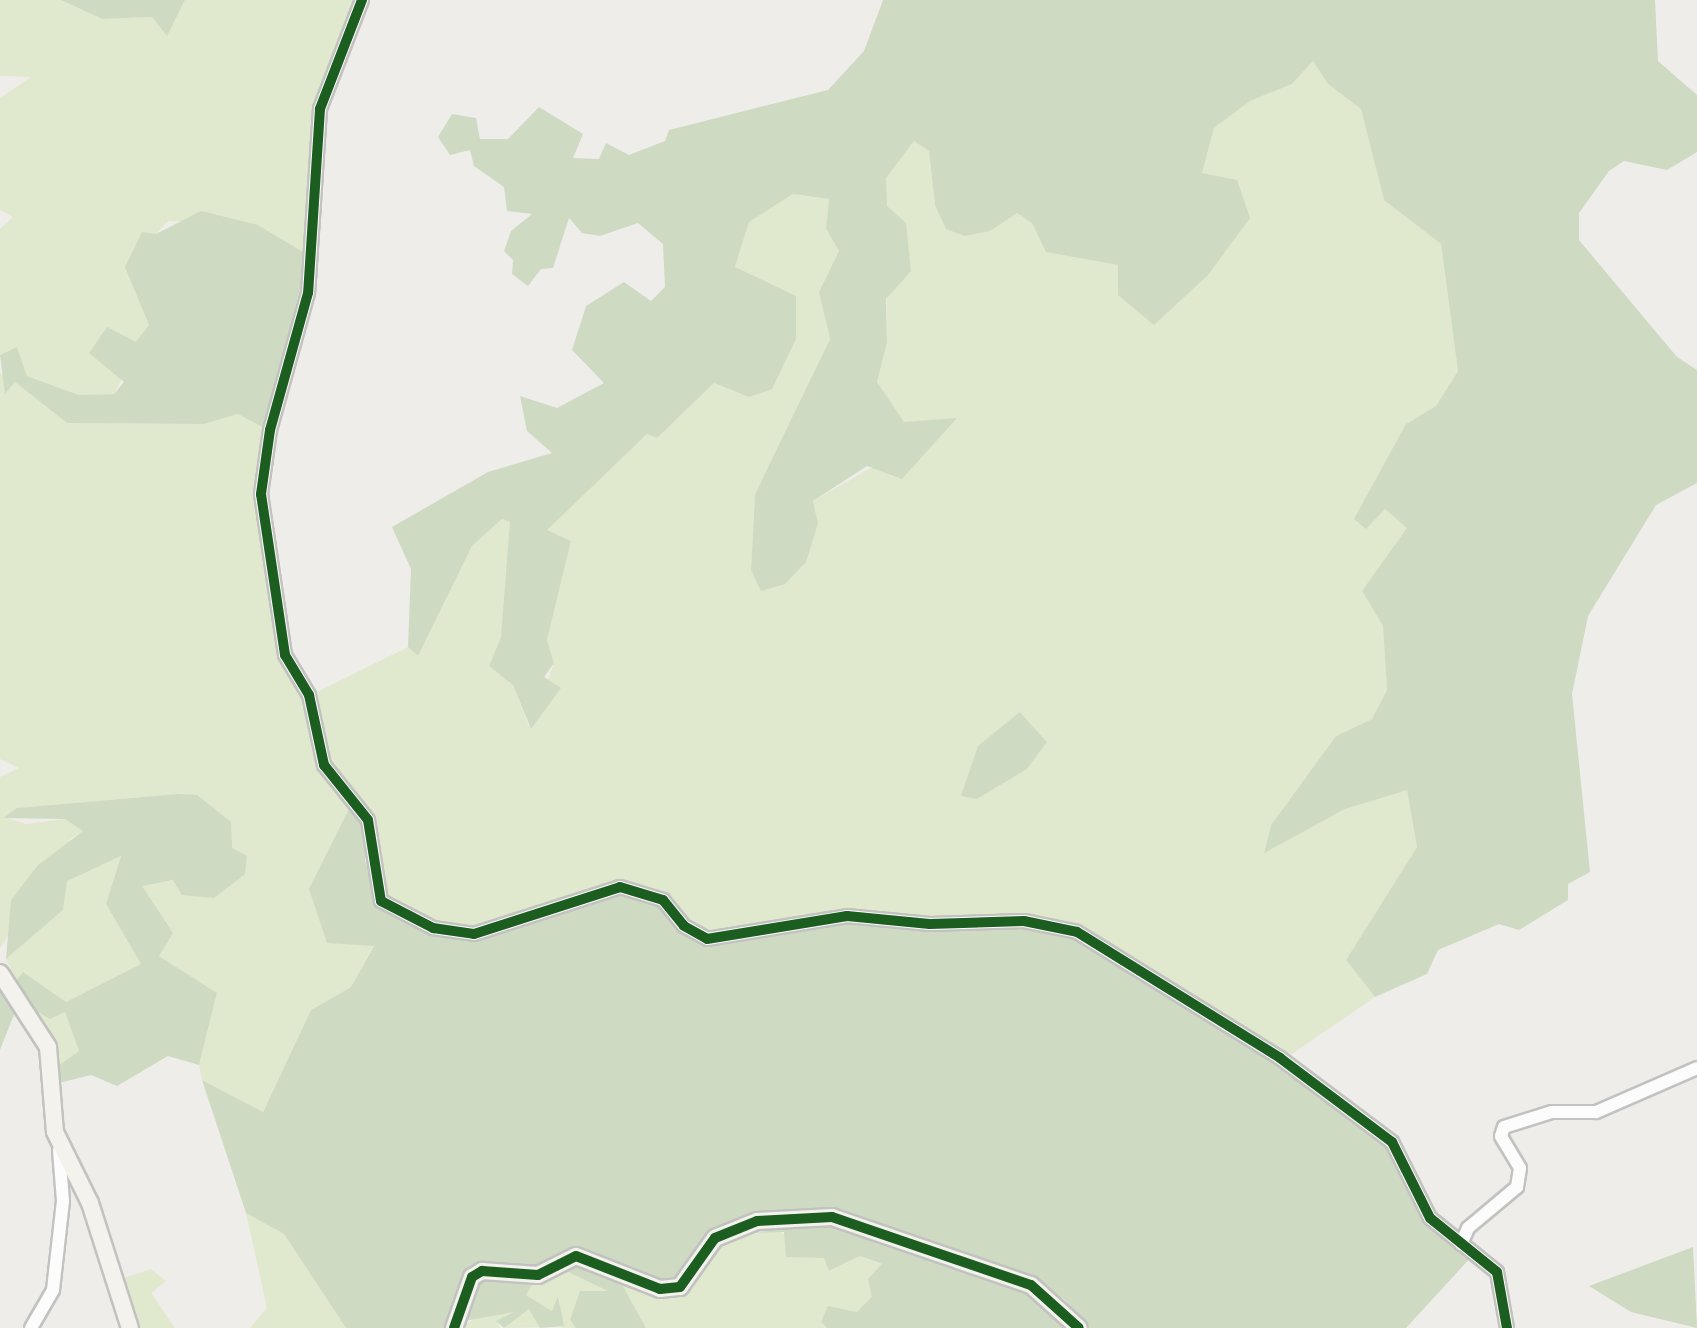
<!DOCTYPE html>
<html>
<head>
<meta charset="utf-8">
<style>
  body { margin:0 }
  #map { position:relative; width:1697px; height:1328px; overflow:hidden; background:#efedea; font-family:Quicksand,sans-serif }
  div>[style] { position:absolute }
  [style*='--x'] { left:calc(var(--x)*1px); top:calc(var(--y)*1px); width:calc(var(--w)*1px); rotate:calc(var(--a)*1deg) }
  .grass>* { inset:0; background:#e0e8cd }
  .forest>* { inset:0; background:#cfdac3 }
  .roads { filter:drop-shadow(2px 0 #c2c2c0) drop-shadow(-2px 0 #c2c2c0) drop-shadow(0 2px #c2c2c0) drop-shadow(0 -2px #c2c2c0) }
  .street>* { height:12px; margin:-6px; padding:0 6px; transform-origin:6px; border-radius:6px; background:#fdfcfc }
  .secondary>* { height:16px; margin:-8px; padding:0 8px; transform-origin:8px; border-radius:8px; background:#f3f2ed }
  .cycleway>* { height:10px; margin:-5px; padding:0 5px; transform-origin:5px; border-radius:5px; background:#1b5e20 }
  span { translate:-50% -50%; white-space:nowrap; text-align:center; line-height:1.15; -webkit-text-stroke:6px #fff; paint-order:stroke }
</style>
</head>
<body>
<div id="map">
  <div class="grass">
    <div style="clip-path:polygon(0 0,61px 0,102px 19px,152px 17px,167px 35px,185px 0,358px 0,317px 109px,308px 255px,258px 225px,168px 221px,126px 267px,149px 325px,114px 394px,79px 395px,27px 376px,17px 347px,0 355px,0 229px,13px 217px,0 210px,0 98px,31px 77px,0 76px)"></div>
    <div style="clip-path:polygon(evenodd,1313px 61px,1328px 84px,1361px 109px,1384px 200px,1441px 244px,1458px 371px,1436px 406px,1406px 424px,1385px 509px,1408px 528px,1362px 591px,1383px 626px,1387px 690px,1372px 719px,1336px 736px,1271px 825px,1264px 852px,1345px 809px,1407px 789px,1417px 847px,1346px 960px,1375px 997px,1286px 1058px,1079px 928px,847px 912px,708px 935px,666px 897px,620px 883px,474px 930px,435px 924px,384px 899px,375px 830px,328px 763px,313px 694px,408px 647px,418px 656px,472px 546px,502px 519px,511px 522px,511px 552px,501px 637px,489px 666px,513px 685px,530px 729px,554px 663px,547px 640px,571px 541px,546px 530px,647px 434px,657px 438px,714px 383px,749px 397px,735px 267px,749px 222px,793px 194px,829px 199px,826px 229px,839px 251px,819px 292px,830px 339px,755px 494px,751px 570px,818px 523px,813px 501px,957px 419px,903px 422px,877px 382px,887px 343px,886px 178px,914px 141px,929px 151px,935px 205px,965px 236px,1017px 213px,1032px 222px,1046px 252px,1118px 265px,1202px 173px,1214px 128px,1250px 101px,1292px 84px,1313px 61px,1020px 712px,1047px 742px,1027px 769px,977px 799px,1020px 712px)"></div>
    <div style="clip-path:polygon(0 373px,7px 377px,6px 393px,15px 382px,67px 423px,204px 424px,238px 414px,266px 429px,260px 468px,282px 655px,306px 697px,321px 767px,351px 805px,374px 945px,351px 987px,311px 1010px,263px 1112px,202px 1080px,199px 1065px,217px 993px,159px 956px,172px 933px,141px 885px,174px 880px,232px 848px,177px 794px,17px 808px,4px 817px,26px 824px,65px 819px,84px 831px,71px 838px,0 948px,0 777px,19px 768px,0 759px)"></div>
    <div style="clip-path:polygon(121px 855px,106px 904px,141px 964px,66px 1002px,24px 973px,16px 981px,6px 959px,63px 910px,66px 881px)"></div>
    <div style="clip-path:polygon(31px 1008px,65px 1012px,79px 1051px,59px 1065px)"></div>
    <div style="clip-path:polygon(246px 1213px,284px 1234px,346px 1328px,250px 1328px,267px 1308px)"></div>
    <div style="clip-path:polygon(775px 1229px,824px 1258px,830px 1271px,860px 1256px,883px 1265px,873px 1297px,858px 1312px,821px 1322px,827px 1328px,646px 1328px,618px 1277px,683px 1292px,719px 1243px)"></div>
    <div style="clip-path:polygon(151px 1269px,166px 1281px,151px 1293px,175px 1328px,136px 1328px,121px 1279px)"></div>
    <div style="clip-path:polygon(564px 1270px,611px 1292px,570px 1320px,576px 1328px,562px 1328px,559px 1296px,552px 1311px,525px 1295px,534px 1281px)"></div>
    <div style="clip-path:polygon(529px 1308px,545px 1327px,504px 1328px)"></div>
    <div style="clip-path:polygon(485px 1311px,515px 1311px,497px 1321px,500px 1328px,461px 1328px)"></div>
  </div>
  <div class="forest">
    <div style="clip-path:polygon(61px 0,185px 0,167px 36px,152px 17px,102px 19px)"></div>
    <div style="clip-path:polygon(883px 0,1655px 0,1658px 61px,1697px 95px,1697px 152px,1667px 170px,1624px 161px,1609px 171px,1579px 213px,1579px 240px,1677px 357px,1697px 370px,1697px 483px,1656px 505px,1588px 616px,1572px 694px,1590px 872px,1568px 884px,1568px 900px,1519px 930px,1499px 924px,1438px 950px,1427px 974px,1375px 997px,1346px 960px,1417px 847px,1407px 790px,1345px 809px,1264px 853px,1271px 825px,1336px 736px,1372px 719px,1387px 690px,1383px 626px,1362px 591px,1407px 528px,1385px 509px,1366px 529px,1354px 519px,1406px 424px,1436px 406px,1458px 371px,1441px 244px,1384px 200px,1361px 109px,1328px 84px,1313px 61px,1292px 84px,1250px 101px,1214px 128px,1202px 173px,1237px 180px,1250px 218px,1208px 275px,1154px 325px,1118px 295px,1118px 265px,1046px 252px,1032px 223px,1017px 213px,990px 231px,965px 236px,946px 229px,935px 205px,929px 151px,914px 141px,886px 178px,887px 206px,906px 223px,911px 271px,886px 299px,887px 343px,877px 382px,904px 422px,957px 418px,902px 479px,867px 466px,813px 501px,818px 523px,806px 562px,785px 584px,761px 591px,751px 570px,755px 494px,830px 339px,819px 292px,839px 251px,826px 229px,829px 199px,793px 194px,749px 222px,735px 267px,796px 296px,796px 339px,772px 389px,749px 397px,714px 383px,657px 438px,647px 434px,547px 530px,571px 541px,547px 640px,554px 663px,544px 677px,561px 688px,531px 729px,513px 685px,489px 666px,501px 637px,510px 522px,502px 519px,472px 546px,418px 656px,408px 647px,411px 569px,392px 527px,488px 472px,552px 453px,527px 431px,520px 396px,557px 408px,604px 383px,572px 350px,586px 306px,624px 282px,651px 301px,665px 287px,663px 244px,638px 223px,600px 236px,582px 233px,569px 218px,553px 268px,541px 269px,528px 286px,512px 274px,513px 260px,504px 251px,511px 231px,532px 214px,507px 211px,504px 187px,474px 166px,470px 150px,450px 155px,438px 137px,452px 114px,476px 118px,480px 139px,508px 139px,539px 107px,583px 134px,573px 158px,599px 159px,606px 143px,629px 155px,665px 141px,669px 130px,828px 90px,864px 51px)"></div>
    <div style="clip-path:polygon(201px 211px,258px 225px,308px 255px,266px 429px,238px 414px,204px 424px,67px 423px,15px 382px,5px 394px,0 355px,17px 347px,27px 376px,79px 395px,114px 394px,124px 382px,89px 353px,107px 327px,136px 342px,149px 325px,125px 267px,142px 232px,156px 234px)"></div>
    <div style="clip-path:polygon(1020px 712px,1047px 742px,1027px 769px,977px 799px,961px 796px,978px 746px)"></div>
    <div style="clip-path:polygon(177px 794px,197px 795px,231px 822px,232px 848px,247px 856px,245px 874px,214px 898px,182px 895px,173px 880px,142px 886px,173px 933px,159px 956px,217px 993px,199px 1065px,168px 1056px,117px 1086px,91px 1075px,59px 1083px,59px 1065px,79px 1051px,65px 1012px,50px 1019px,31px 1008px,16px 981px,23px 972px,66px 1002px,141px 964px,106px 904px,121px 856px,67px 881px,63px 910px,6px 959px,11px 900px,38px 865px,83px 831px,65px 819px,3px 818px,17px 808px)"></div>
    <div style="clip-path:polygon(351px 805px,367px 831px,365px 860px,378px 904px,474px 938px,620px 891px,661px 903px,707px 943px,847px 919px,1023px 924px,1076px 935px,1277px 1062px,1389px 1145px,1416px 1202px,1474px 1254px,1406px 1328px,1086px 1328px,1065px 1300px,1034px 1279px,833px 1211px,785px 1211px,738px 1222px,678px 1281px,661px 1283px,576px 1250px,537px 1269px,482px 1265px,448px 1328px,346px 1328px,284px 1234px,246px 1213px,202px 1080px,263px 1112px,311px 1010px,351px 987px,374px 946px,327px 943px,309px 889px)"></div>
    <div style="clip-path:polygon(0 982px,17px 1007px,0 1050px)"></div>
    <div style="clip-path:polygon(831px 1223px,1029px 1290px,1073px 1328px,827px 1328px,821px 1322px,828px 1306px,857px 1312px,872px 1297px,868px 1279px,882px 1264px,860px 1256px,829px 1271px,824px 1258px,786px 1257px,784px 1232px,749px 1233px)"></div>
    <div style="clip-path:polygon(1693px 1247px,1697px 1328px,1631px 1312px,1589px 1286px)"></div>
    <div style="clip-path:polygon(577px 1263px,618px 1277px,646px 1328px,576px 1328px,570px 1320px,580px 1291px,608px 1291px,564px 1270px)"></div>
    <div style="clip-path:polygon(483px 1278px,534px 1281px,526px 1295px,552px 1311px,558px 1296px,564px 1326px,540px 1328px,529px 1309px,504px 1328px,496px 1321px,514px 1312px,464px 1321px)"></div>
  </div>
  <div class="roads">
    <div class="street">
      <div style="--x:362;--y:0;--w:117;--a:111.1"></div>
      <div style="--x:320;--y:109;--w:184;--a:93.7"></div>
      <div style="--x:308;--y:293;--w:142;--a:105.5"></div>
      <div style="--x:270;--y:430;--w:65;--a:98"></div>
      <div style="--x:261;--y:494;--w:163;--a:81.5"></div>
      <div style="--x:285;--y:655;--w:47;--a:59"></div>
      <div style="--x:309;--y:695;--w:72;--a:77.9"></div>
      <div style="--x:324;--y:765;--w:70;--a:51.3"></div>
      <div style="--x:368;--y:820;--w:82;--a:80.9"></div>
      <div style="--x:381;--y:901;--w:59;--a:27.4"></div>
      <div style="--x:433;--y:928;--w:41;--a:8.3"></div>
      <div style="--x:474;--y:934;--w:153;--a:-17.8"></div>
      <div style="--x:620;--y:887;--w:45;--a:16.8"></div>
      <div style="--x:663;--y:900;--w:33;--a:51"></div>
      <div style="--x:684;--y:926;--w:26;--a:29"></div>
      <div style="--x:707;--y:939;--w:142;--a:-9.3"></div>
      <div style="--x:847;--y:916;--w:83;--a:5.5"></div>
      <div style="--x:930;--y:924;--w:94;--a:-1.8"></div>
      <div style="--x:1024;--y:921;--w:54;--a:11.7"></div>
      <div style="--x:1077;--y:932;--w:239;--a:31.8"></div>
      <div style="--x:1280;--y:1058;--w:140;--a:36.9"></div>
      <div style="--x:1392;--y:1142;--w:85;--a:63.4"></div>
      <div style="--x:1430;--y:1218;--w:86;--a:38.9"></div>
      <div style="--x:1497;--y:1272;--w:57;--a:79.9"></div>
      <div style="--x:1461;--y:1244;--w:17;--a:-66"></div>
      <div style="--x:1468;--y:1228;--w:64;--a:-39.9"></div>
      <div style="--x:1517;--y:1187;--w:19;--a:-81"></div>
      <div style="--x:1520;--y:1168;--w:37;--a:-121"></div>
      <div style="--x:1501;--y:1136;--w:9;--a:-72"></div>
      <div style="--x:1504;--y:1127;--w:50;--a:-17.4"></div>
      <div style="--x:1552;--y:1112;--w:44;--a:0"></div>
      <div style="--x:1596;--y:1112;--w:110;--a:-23.5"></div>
      <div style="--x:31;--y:1328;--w:44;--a:-59.9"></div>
      <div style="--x:53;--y:1290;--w:90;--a:-83.6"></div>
      <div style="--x:63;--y:1201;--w:51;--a:-94.5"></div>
    </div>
    <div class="secondary">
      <div style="--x:0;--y:973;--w:88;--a:57"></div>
      <div style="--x:48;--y:1047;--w:85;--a:85.3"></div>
      <div style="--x:55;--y:1132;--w:79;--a:63.8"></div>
      <div style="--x:90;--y:1203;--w:131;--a:72.3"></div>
      <div style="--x:454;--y:1328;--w:54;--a:-70.6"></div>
      <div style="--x:472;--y:1277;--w:12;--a:-31"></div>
      <div style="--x:482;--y:1271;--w:56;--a:4.1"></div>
      <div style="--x:538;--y:1275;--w:42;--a:-26.6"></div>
      <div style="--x:576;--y:1256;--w:90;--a:21.4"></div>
      <div style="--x:660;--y:1289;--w:20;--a:-6"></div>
      <div style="--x:680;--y:1287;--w:60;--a:-54.5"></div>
      <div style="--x:715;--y:1238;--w:45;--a:-22"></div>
      <div style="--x:757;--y:1221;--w:75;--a:-3.1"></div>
      <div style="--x:832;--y:1217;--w:210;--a:18.9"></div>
      <div style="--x:1031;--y:1285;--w:64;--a:41.9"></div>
    </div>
  </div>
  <div class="cycleway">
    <div style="--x:362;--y:0;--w:117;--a:111.1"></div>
    <div style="--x:320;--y:109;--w:184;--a:93.7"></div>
    <div style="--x:308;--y:293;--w:142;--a:105.5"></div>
    <div style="--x:270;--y:430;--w:65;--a:98"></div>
    <div style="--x:261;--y:494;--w:163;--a:81.5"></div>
    <div style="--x:285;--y:655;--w:47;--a:59"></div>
    <div style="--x:309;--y:695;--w:72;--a:77.9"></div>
    <div style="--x:324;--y:765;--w:70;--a:51.3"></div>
    <div style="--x:368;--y:820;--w:82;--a:80.9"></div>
    <div style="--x:381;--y:901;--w:59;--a:27.4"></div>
    <div style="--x:433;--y:928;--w:41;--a:8.3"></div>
    <div style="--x:474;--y:934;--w:153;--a:-17.8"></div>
    <div style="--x:620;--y:887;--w:45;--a:16.8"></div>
    <div style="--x:663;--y:900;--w:33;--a:51"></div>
    <div style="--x:684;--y:926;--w:26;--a:29"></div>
    <div style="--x:707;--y:939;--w:142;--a:-9.3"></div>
    <div style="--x:847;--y:916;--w:83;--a:5.5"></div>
    <div style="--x:930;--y:924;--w:94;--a:-1.8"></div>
    <div style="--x:1024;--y:921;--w:54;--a:11.7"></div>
    <div style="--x:1077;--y:932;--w:239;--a:31.8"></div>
    <div style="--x:1280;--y:1058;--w:140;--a:36.9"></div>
    <div style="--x:1392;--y:1142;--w:85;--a:63.4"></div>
    <div style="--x:1430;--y:1218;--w:86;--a:38.9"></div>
    <div style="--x:1497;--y:1272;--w:57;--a:79.9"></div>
    <div style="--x:454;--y:1328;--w:54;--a:-70.6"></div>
    <div style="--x:472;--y:1277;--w:12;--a:-31"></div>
    <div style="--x:482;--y:1271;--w:56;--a:4.1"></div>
    <div style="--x:538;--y:1275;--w:42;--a:-26.6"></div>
    <div style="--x:576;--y:1256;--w:90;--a:21.4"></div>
    <div style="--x:660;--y:1289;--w:20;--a:-6"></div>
    <div style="--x:680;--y:1287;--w:60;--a:-54.5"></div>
    <div style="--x:715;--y:1238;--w:45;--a:-22"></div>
    <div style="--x:757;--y:1221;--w:75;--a:-3.1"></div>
    <div style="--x:832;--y:1217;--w:210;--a:18.9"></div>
    <div style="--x:1031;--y:1285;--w:64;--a:41.9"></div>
  </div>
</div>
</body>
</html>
